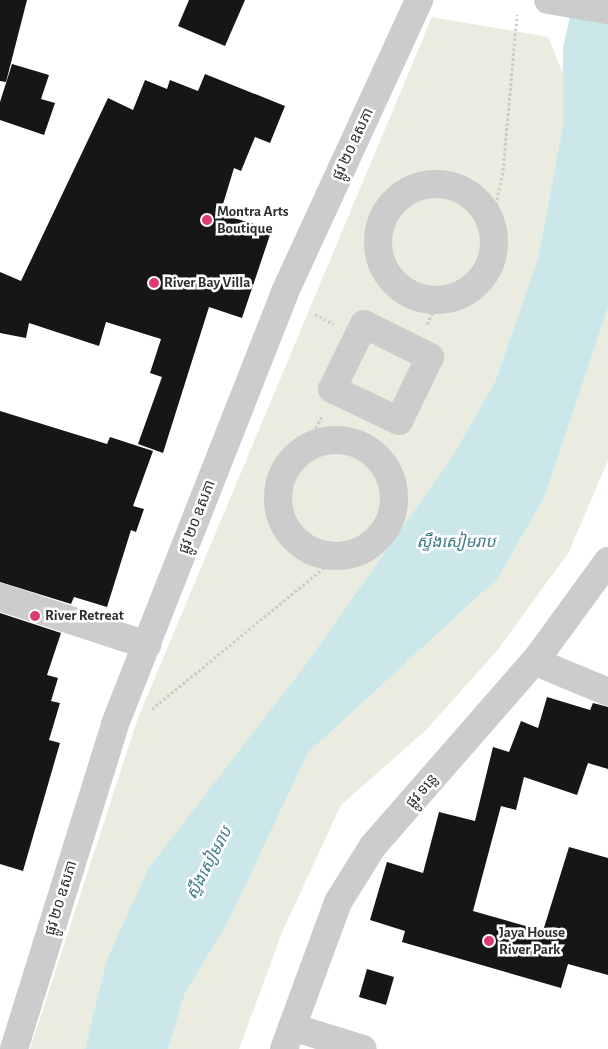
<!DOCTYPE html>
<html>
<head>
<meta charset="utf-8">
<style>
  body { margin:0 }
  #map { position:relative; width:608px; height:1049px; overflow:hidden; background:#fff; font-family:"Alegreya Sans","Noto Sans Khmer",sans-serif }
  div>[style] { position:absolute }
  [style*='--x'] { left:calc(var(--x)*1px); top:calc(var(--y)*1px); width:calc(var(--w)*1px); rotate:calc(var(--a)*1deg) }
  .green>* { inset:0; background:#e9ecde }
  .water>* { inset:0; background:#cbe7ea }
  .building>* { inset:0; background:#161616 }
  .path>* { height:3px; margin-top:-1.5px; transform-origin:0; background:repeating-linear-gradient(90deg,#ccc 0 2.5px,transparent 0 5px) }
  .minor>* { height:28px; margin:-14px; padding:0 14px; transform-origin:14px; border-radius:14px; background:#ccc }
  .minor>.ring { margin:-14px; padding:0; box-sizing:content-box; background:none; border:28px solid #ccc; border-radius:50% }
  .dots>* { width:14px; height:14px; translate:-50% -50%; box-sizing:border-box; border:2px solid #fff; border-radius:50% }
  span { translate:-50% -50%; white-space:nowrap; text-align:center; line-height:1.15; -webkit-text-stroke:5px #fff; paint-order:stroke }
  .street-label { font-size:15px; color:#2f2f2f }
  .poi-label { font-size:15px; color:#2f2f2f; font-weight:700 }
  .left { translate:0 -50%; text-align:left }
  .water-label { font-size:16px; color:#3f7e88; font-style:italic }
</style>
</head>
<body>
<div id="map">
  <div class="green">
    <div style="clip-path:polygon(432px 17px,548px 37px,564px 76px,563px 125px,538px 258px,495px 382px,452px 457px,306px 664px,211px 789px,106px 962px,85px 1049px,30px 1049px,138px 718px)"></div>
    <div style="clip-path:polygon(608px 308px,608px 460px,569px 552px,496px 652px,425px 731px,341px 805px,283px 930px,239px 1049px,168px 1049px,185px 993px,228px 922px,308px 753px,498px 578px,545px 496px)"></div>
  </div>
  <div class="water">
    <div style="clip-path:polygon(574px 0,608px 0,608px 308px,545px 496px,498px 578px,308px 753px,228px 922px,185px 993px,168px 1049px,85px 1049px,106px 962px,148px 869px,306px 664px,452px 457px,495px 382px,538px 258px,563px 125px,563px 47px)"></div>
  </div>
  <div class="building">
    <div style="clip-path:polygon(0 0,27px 0,6px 82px,0 81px)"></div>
    <div style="clip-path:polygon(189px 0,245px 0,225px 46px,178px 26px)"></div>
    <div style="clip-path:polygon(12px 64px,49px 75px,41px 99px,55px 103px,44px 135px,0 120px,0 102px)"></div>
    <div style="clip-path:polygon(205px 74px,285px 106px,270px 143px,255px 137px,241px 171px,234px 168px,220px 214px,272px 229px,242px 318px,209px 307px,163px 453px,138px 444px,162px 377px,150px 373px,161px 339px,106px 322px,99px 346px,29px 323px,26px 338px,0 333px,0 272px,21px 281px,108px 98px,133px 110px,145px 80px,167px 89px,170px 80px,198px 91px)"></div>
    <div style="clip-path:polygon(0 411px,107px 444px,110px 437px,153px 451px,133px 506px,144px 509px,136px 532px,131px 530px,107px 607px,74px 597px,71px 604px,0 582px)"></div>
    <div style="clip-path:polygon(0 613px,61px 633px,47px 675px,58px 678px,51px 701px,60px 703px,49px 740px,60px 743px,23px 871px,0 864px)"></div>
    <div style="clip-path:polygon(547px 697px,590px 710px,593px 703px,608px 707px,608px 769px,588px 763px,577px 795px,524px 777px,516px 810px,501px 806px,473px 911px,543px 931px,569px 847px,608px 858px,608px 975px,568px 964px,561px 988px,402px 942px,405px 931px,370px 920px,387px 862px,423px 873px,439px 812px,475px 821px,493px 747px,509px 752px,521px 721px,538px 728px)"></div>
    <div style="clip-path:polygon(367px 969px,394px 977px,386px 1005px,359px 997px)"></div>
  </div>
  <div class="path">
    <div style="--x:492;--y:224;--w:55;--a:-78.5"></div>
    <div style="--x:503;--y:170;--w:156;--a:-84.8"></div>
    <div style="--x:315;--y:314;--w:21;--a:28"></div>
    <div style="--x:427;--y:324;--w:27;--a:-63"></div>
    <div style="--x:304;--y:450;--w:40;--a:-62"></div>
    <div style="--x:152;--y:709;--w:241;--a:-39.4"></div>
  </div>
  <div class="minor">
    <div style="--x:548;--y:0;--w:61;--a:9.5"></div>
    <div class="ring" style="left:378px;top:184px;width:88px;height:88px"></div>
    <div style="--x:364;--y:324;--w:74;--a:26.6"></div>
    <div style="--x:430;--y:357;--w:71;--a:115.8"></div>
    <div style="--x:399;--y:421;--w:74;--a:-154.5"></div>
    <div style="--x:332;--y:389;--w:72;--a:-63.8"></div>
    <div class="ring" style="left:278px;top:440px;width:88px;height:88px"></div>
    <div style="--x:0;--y:597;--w:155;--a:18.1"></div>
    <div style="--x:538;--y:657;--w:14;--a:45"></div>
    <div style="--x:548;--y:667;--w:65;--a:22.6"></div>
    <div style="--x:292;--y:1027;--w:74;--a:17.2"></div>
    <div style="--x:14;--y:1049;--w:340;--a:-72.7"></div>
    <div style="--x:115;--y:724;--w:462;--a:-68.5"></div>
    <div style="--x:284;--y:294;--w:324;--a:-65.3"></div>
    <div style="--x:284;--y:1049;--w:157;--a:-69.8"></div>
    <div style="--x:338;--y:902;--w:66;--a:-58"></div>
    <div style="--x:373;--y:846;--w:251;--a:-48.9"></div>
    <div style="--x:538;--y:657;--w:119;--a:-53.9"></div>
  </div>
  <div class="dots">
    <div style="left:207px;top:220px;background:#dd3b72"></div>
    <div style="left:154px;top:283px;background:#dd3b72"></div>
    <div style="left:35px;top:616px;background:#dd3b72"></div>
    <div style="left:489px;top:941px;background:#dd3b72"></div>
  </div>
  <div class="street-label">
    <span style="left:353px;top:144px;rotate:-65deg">ផ្លូវ ២០ ឧសភា</span>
    <span style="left:197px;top:517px;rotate:-69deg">ផ្លូវ ២០ ឧសភា</span>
    <span style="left:422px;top:791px;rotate:-49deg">ផ្លូវ ទន្លេ</span>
    <span style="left:61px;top:898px;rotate:-73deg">ផ្លូវ ២០ ឧសភា</span>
  </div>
  <div class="poi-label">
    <span class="left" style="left:217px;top:220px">Montra Arts<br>Boutique</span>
    <span class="left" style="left:164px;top:283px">River Bay Villa</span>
    <span class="left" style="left:45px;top:616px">River Retreat</span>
    <span class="left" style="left:499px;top:941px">Jaya House<br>River Park</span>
  </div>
  <div class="water-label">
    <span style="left:456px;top:542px">ស្ទឹងសៀមរាប</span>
    <span style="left:209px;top:863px;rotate:-62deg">ស្ទឹងសៀមរាប</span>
  </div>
</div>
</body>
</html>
